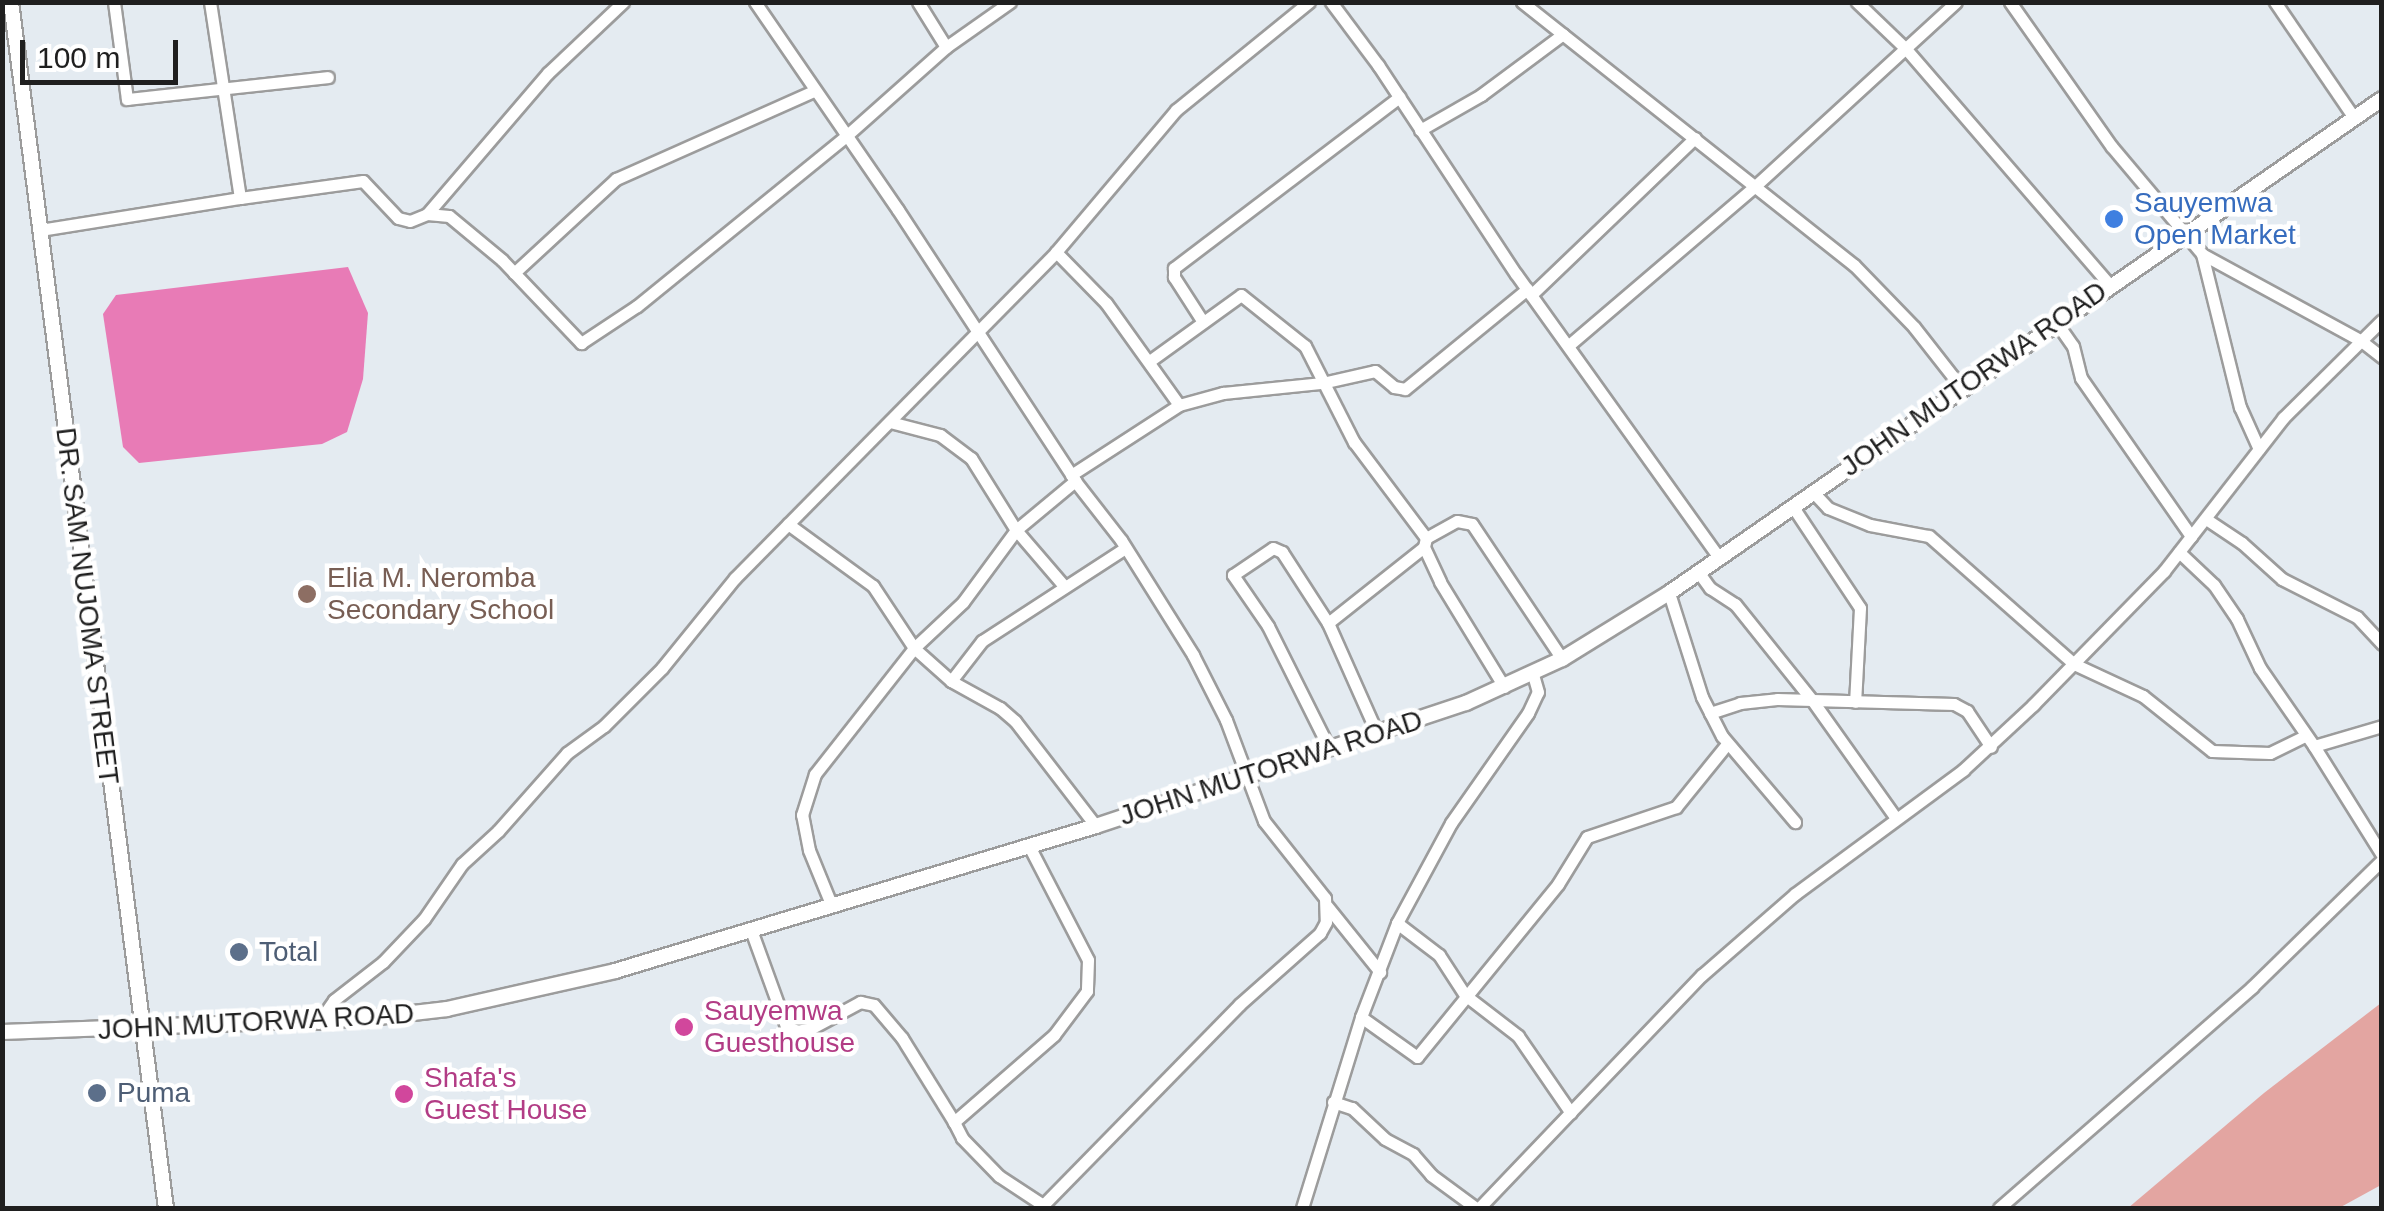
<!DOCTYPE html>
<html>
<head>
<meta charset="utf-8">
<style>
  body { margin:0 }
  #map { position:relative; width:2384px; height:1211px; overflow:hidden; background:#e4ebf1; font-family:Arial,sans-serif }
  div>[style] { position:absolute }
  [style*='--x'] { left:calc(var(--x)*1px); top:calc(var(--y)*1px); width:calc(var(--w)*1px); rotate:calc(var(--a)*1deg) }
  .pitch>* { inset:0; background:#e87bb6 }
  .water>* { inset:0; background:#e3a5a1 }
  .roads { filter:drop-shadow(2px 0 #9c9c9c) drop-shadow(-2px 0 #9c9c9c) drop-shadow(0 2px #9c9c9c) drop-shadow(0 -2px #9c9c9c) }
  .minor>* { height:11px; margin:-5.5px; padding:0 5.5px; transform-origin:5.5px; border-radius:5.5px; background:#fff }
  .tertiary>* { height:14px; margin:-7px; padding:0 7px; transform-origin:7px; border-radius:7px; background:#fff }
  .dots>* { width:28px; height:28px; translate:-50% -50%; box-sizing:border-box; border:5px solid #fff; border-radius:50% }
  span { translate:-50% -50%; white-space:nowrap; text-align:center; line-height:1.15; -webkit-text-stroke:9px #fff; paint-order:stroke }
  .shop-label { font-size:28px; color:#366cbe }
  .left { translate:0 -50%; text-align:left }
  .street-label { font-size:28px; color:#1f1f1f }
  .education-label { font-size:28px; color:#785e54 }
  .service-label { font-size:28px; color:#4e5e75 }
  .hotel-label { font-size:28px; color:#b23c85 }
  .frame { position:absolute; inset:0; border:5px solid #1f1f1f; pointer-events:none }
  .scale { position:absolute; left:20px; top:40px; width:158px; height:45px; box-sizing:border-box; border:5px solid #1f1f1f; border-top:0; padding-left:12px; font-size:30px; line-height:35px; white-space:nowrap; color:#1f1f1f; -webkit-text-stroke:8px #fff; paint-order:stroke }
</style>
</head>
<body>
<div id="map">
  <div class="pitch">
    <div style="clip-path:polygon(348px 267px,368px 313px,363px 379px,347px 432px,322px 444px,139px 463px,123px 447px,103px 314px,116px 295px)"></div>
  </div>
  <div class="water">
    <div style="clip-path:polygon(2381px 1003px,2381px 1185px,2339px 1208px,2128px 1208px,2264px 1093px)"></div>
  </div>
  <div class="roads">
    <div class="minor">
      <div style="--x:114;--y:2;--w:98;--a:82.4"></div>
      <div style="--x:127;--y:99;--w:202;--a:-6.2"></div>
      <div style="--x:755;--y:2;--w:252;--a:55.5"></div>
      <div style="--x:898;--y:210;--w:324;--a:56.8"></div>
      <div style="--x:1075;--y:481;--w:75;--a:52.1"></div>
      <div style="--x:1121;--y:540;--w:136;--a:57.9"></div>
      <div style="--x:1193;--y:655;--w:73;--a:63.1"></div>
      <div style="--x:1226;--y:720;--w:108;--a:69.4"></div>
      <div style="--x:1264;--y:821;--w:98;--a:51.6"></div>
      <div style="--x:1325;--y:898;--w:24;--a:88"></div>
      <div style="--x:1326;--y:922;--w:13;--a:119"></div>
      <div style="--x:1320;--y:933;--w:108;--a:138.4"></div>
      <div style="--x:1239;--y:1005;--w:284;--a:134.4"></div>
      <div style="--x:918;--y:2;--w:53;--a:58.1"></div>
      <div style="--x:1331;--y:2;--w:79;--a:53.3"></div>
      <div style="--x:1378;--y:65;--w:250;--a:56.6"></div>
      <div style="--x:1516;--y:274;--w:350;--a:54.4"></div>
      <div style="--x:1522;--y:2;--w:424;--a:38.4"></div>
      <div style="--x:1854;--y:265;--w:86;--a:45.9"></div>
      <div style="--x:1914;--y:327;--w:76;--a:51.9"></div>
      <div style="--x:1857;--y:2;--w:68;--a:43.8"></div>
      <div style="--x:1906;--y:49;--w:311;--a:49.2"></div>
      <div style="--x:2010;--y:2;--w:177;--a:54.9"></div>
      <div style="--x:2112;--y:147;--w:140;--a:49.9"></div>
      <div style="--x:2202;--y:254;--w:180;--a:28.6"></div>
      <div style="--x:2360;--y:340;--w:28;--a:38"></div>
      <div style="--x:2275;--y:2;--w:140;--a:55.7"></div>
      <div style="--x:1420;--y:130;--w:70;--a:-29.8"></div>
      <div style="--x:1481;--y:95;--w:102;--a:-36.6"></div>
      <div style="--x:240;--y:198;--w:124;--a:-7.9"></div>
      <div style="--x:363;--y:181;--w:51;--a:46.6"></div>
      <div style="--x:398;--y:218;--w:12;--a:14"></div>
      <div style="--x:410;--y:221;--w:18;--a:-22"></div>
      <div style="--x:427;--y:214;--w:22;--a:5"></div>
      <div style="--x:449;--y:216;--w:69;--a:39.7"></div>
      <div style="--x:502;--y:260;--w:115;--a:46.4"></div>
      <div style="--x:581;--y:343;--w:67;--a:-33.5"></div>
      <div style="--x:637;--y:306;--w:268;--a:-39.1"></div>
      <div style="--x:845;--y:137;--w:135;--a:-41.7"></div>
      <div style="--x:946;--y:47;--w:78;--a:-35.1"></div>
      <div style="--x:427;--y:214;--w:186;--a:-49.4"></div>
      <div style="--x:548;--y:73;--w:103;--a:-43.4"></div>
      <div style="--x:40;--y:230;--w:203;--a:-9.1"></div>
      <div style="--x:240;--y:198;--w:198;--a:-98.7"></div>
      <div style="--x:1056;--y:252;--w:71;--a:45.6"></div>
      <div style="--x:1106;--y:303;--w:125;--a:54.4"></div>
      <div style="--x:2202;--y:254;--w:158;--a:76.1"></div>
      <div style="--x:2240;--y:407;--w:46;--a:65.7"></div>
      <div style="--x:514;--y:273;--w:139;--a:-42.7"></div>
      <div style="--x:616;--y:179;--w:217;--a:-24"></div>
      <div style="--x:1531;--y:295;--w:227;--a:-43.8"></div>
      <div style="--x:1203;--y:322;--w:54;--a:-122.8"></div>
      <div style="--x:1174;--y:277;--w:9;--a:-90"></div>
      <div style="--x:1174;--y:268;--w:283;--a:-37.2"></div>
      <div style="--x:2056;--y:322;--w:29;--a:55"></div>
      <div style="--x:2073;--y:346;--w:33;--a:76"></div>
      <div style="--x:2081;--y:378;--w:193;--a:55.2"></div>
      <div style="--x:1569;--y:345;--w:242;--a:-40.5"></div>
      <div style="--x:1753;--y:188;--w:275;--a:-42.5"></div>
      <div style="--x:1151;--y:360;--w:111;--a:-35.8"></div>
      <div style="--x:1241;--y:295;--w:82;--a:38.6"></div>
      <div style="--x:1305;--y:346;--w:108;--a:63"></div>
      <div style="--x:1354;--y:442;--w:120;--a:53.1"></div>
      <div style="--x:1426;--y:538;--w:9;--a:103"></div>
      <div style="--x:1424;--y:547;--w:38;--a:65"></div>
      <div style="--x:1440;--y:582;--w:123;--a:58.6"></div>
      <div style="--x:890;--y:422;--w:52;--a:14.6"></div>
      <div style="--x:940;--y:435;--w:39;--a:37"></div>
      <div style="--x:971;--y:458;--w:85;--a:58"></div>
      <div style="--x:1016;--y:530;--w:74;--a:49.4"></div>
      <div style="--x:1071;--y:475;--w:129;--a:-32.9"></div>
      <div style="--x:1179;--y:405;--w:46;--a:-15.3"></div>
      <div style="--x:1223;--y:393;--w:100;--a:-5.8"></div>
      <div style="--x:1322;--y:383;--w:54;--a:-12.8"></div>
      <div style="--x:1375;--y:371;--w:25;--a:40"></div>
      <div style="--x:1394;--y:387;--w:11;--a:10"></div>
      <div style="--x:1405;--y:389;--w:158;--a:-39.3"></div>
      <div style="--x:1813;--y:492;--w:22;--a:47"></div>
      <div style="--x:1828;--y:508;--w:45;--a:22"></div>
      <div style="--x:1870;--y:525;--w:60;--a:10.6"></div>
      <div style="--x:1929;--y:536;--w:193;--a:41.4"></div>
      <div style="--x:2074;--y:664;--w:76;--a:24.9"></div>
      <div style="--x:2143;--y:696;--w:88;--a:38.6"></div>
      <div style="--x:2212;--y:751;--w:58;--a:2"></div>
      <div style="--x:2270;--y:753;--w:39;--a:-26"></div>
      <div style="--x:1793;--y:507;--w:121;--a:56.4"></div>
      <div style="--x:1860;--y:608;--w:94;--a:93"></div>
      <div style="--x:2206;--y:519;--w:43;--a:33.7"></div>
      <div style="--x:2242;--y:543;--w:54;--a:42"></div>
      <div style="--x:2282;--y:579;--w:84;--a:26.9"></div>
      <div style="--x:2357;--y:617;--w:37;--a:47"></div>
      <div style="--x:788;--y:524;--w:105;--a:36.1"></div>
      <div style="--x:873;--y:586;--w:74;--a:56.5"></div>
      <div style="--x:914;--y:648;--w:50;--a:41.7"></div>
      <div style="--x:951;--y:681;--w:56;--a:28.9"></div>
      <div style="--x:1000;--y:708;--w:20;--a:41"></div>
      <div style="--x:1015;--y:721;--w:133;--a:52.4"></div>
      <div style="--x:1426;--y:538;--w:35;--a:-29"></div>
      <div style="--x:1457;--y:521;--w:15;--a:11"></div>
      <div style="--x:1472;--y:524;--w:162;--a:56.3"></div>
      <div style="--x:2179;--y:552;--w:48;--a:43.3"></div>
      <div style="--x:2214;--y:585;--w:41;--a:55.9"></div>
      <div style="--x:2237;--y:619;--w:54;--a:64.9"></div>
      <div style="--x:2260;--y:668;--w:95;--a:55.3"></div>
      <div style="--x:2314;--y:746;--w:71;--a:-16.4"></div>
      <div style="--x:1699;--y:573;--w:19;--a:54"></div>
      <div style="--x:1710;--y:588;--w:30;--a:33"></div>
      <div style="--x:1735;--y:604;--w:123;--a:51.3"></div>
      <div style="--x:1812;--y:700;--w:143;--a:54.6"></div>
      <div style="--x:1669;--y:593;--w:109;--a:72.4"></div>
      <div style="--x:1702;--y:697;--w:44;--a:62.9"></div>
      <div style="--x:1722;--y:736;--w:113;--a:49.7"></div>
      <div style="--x:1328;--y:623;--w:122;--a:-38.4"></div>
      <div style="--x:951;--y:681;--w:51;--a:-52.2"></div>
      <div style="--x:982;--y:641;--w:171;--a:-33"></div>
      <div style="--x:1710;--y:713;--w:32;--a:-18"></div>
      <div style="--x:1740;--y:703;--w:37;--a:-6"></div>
      <div style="--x:1777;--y:699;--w:177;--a:1.6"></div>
      <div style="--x:1954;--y:704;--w:15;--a:28"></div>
      <div style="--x:1967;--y:711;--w:43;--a:56.3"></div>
      <div style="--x:2314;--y:746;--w:128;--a:58"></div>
      <div style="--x:1329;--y:748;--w:136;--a:-116.6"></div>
      <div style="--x:1268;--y:626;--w:62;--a:-124.5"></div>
      <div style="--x:1233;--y:575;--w:48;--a:-34"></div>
      <div style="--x:1273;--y:548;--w:10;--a:24"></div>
      <div style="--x:1282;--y:552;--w:85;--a:57.1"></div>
      <div style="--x:1328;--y:623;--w:120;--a:66"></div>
      <div style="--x:1029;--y:846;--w:128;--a:62.6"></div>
      <div style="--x:1088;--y:960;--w:31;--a:92"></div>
      <div style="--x:1087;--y:991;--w:55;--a:126.9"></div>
      <div style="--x:1054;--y:1035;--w:133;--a:139"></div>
      <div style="--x:954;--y:1122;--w:18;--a:63"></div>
      <div style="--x:962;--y:1138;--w:53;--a:45.8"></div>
      <div style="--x:999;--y:1176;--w:53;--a:33.4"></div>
      <div style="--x:831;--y:904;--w:58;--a:-112.2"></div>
      <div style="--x:809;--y:850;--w:36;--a:-101"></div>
      <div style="--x:802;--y:815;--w:43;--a:-72.4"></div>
      <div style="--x:815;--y:774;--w:160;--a:-51.8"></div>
      <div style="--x:914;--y:648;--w:67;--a:-43.2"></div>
      <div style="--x:963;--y:602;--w:89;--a:-53.6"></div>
      <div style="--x:1016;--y:530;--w:77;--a:-39.7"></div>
      <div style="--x:1327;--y:906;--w:85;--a:51.2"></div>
      <div style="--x:1397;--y:923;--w:53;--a:37.3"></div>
      <div style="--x:1439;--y:955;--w:48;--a:57"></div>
      <div style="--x:1465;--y:995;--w:67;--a:37.7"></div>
      <div style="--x:1518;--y:1036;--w:93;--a:55.5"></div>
      <div style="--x:751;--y:930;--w:102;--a:70"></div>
      <div style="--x:786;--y:1026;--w:12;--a:24"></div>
      <div style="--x:797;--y:1031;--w:15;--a:-11"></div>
      <div style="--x:812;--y:1028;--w:55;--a:-28.4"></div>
      <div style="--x:860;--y:1002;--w:14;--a:12"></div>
      <div style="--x:874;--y:1005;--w:43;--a:49.7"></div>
      <div style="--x:902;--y:1038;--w:99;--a:58.2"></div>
      <div style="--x:1361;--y:1017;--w:69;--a:35.5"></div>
      <div style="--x:1417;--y:1057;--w:223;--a:-50.8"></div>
      <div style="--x:1558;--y:884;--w:55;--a:-58.3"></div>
      <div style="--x:1587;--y:837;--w:94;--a:-18.6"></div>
      <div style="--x:1676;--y:807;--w:81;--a:-51"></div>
      <div style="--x:318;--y:1023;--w:28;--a:-55"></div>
      <div style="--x:334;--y:1000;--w:62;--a:-37.8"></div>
      <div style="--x:383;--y:962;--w:59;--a:-46.4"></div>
      <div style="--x:424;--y:919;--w:67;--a:-55.4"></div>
      <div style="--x:462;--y:864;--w:49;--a:-42.5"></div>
      <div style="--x:498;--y:831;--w:104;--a:-48.5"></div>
      <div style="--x:567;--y:753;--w:46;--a:-36.1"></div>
      <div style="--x:604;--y:726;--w:82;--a:-45"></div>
      <div style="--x:662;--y:668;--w:116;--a:-51"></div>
      <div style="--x:735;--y:578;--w:458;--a:-45.4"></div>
      <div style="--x:1056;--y:252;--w:186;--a:-49.8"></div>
      <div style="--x:1176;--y:110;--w:171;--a:-39.1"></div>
      <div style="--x:1333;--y:1102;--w:20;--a:18"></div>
      <div style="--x:1352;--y:1108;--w:45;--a:43.2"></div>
      <div style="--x:1385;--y:1139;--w:32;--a:28"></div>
      <div style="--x:1413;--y:1154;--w:28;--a:49"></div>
      <div style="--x:1431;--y:1175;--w:56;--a:36.3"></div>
      <div style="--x:1302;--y:1208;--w:200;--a:-72.8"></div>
      <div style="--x:1361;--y:1017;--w:101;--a:-69"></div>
      <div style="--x:1397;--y:923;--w:114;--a:-61.6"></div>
      <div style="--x:1451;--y:823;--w:134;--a:-55"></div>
      <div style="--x:1528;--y:713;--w:23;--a:-65"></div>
      <div style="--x:1538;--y:692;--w:19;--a:-106"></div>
      <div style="--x:1479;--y:1208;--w:323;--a:-46.3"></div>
      <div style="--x:1702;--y:975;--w:123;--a:-41.1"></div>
      <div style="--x:1795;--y:894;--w:209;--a:-36.4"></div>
      <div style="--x:1963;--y:770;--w:96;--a:-42.9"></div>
      <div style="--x:2033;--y:705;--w:187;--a:-45.6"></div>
      <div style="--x:2164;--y:571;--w:194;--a:-52.1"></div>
      <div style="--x:2283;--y:418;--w:139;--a:-44.7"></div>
      <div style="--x:1999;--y:1208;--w:336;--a:-41.1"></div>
      <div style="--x:2252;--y:987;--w:182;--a:-44.3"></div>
    </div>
    <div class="tertiary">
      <div style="--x:11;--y:2;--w:1216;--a:82.68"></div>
      <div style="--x:2;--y:1032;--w:359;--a:-2.1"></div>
      <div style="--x:361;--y:1019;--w:87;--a:-6.6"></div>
      <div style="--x:447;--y:1009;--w:172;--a:-12.7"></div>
      <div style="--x:615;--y:971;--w:502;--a:-16.78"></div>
      <div style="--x:1096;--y:826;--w:390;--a:-18.4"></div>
      <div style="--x:1466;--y:703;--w:106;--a:-24.6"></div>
      <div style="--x:1562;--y:659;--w:126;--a:-31.7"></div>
      <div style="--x:1669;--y:593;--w:867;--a:-34.72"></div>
    </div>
  </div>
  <div class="dots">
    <div style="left:2114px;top:219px;background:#3f7fe0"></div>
    <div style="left:307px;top:594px;background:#8d6e63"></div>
    <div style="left:239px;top:952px;background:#5c6f8a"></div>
    <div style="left:684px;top:1027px;background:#d1479c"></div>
    <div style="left:97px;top:1093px;background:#5c6f8a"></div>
    <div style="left:404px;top:1094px;background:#d1479c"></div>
  </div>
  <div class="shop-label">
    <span class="left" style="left:2134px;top:219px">Sauyemwa<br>Open Market</span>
  </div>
  <div class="street-label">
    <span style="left:1974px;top:379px;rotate:-35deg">JOHN MUTORWA ROAD</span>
    <span style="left:87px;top:606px;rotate:83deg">DR. SAM NUJOMA STREET</span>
    <span style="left:1271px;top:768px;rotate:-18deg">JOHN MUTORWA ROAD</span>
    <span style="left:256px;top:1022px;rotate:-3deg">JOHN MUTORWA ROAD</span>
  </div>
  <div class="education-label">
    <span class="left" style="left:327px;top:594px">Elia M. Neromba<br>Secondary School</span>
  </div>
  <div class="service-label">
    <span class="left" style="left:259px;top:952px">Total</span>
    <span class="left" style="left:117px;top:1093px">Puma</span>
  </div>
  <div class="hotel-label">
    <span class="left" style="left:704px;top:1027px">Sauyemwa<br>Guesthouse</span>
    <span class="left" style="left:424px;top:1094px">Shafa's<br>Guest House</span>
  </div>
  <div class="frame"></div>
  <div class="scale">100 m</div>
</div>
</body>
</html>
